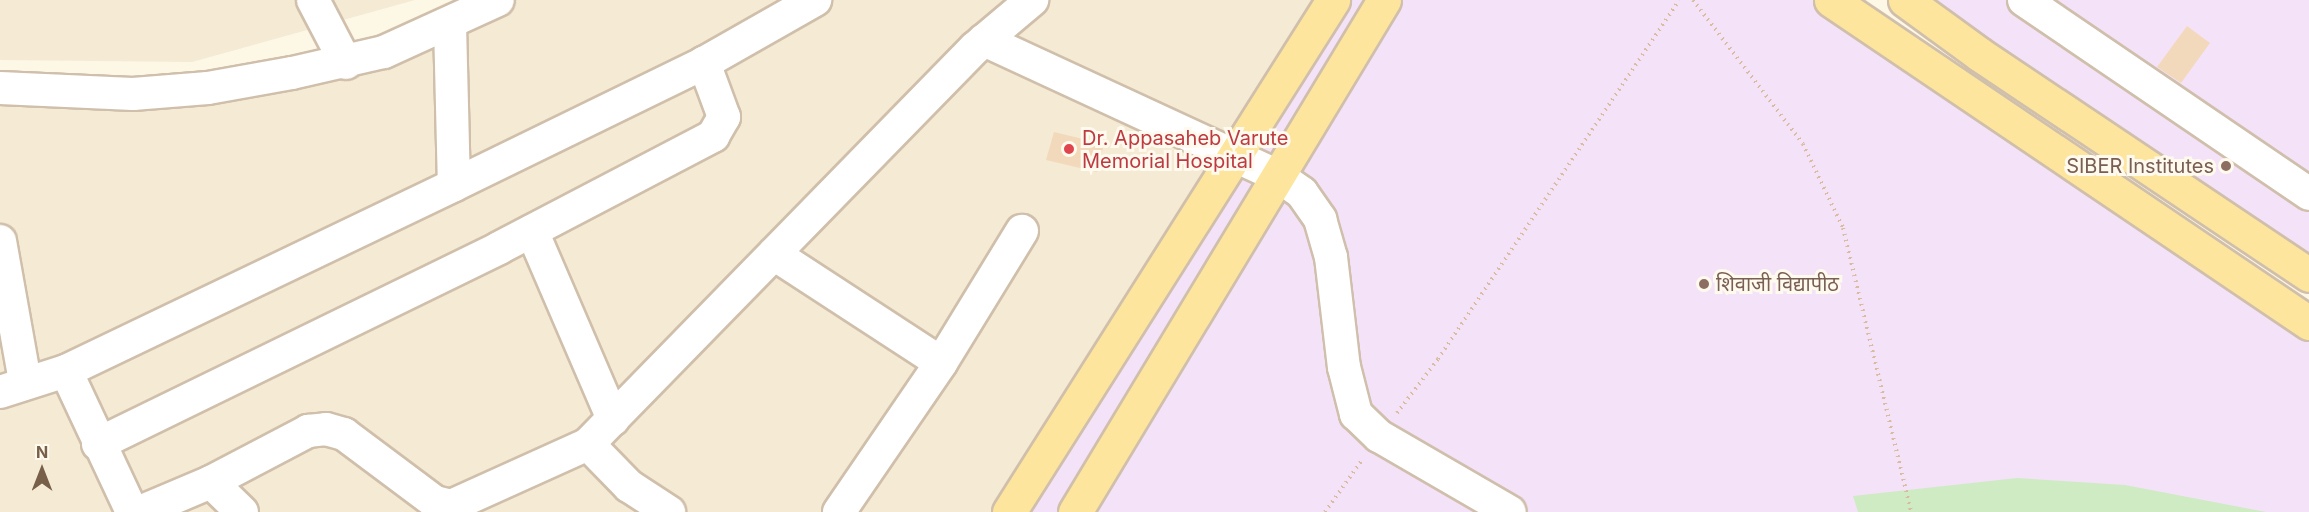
<!DOCTYPE html>
<html>
<head>
<meta charset="utf-8">
<style>
  body { margin:0 }
  #map { position:relative; width:2309px; height:512px; overflow:hidden; background:#fdf7e6; font-family:Inter,"Noto Sans Devanagari",sans-serif }
  div>[style] { position:absolute }
  [style*='--x'] { left:calc(var(--x)*1px); top:calc(var(--y)*1px); width:calc(var(--w)*1px); rotate:calc(var(--a)*1deg) }
  .residential>* { inset:0; background:#f5ead4 }
  .education>* { inset:0; background:#f4e2f9 }
  .green>* { inset:0; background:#cfebc3 }
  .building>* { inset:0; background:#f3d9bc }
  .path>* { height:4px; margin-top:-2px; transform-origin:0; background:repeating-linear-gradient(90deg,#d9bc9f 0 1.5px,transparent 0 6px) }
  .roads { filter:drop-shadow(2px 0 #cfbfab) drop-shadow(-2px 0 #cfbfab) drop-shadow(0 2px #cfbfab) drop-shadow(0 -2px #cfbfab) }
  .minor>* { height:32px; margin:-16px; padding:0 16px; transform-origin:16px; border-radius:16px; background:#fff }
  .major>* { height:33px; margin:-16.5px; padding:0 16.5px; transform-origin:16.5px; border-radius:16.5px; background:#fde59d }
  .dots>* { width:16px; height:16px; translate:-50% -50%; box-sizing:border-box; border:3px solid #fffaed; border-radius:50% }
  span { translate:-50% -50%; white-space:nowrap; text-align:center; line-height:1.15; -webkit-text-stroke:6px #fffaed; paint-order:stroke }
  .health-label { font-size:20px; color:#be3a42 }
  .left { translate:0 -50%; text-align:left }
  .education-label { font-size:20px; color:#785e54 }
  .right { translate:-100% -50%; text-align:right }
  .north { position:absolute; left:12px; top:440px; width:60px; height:60px; -webkit-text-stroke:4px #fffaed; paint-order:stroke; rotate:0deg; font-size:16px; font-weight:700; line-height:24px; text-align:center; color:#775f49 }
  .north::after { content:''; display:block; margin:auto; width:21px; height:27px; background:#775f49; clip-path:polygon(50% 0,100% 100%,50% 72%,0 100%) }
</style>
</head>
<body>
<div id="map">
  <div class="residential">
    <div style="clip-path:polygon(0 0,415px 0,192px 62px,0 60px)"></div>
    <div style="clip-path:polygon(498px 0,1333px 0,1008px 512px,0 512px,0 85px,208px 88px,346px 63px)"></div>
  </div>
  <div class="education">
    <div style="clip-path:polygon(1334px 0,1832px 0,2309px 323px,2309px 512px,1010px 512px)"></div>
    <div style="clip-path:polygon(1899px 0,2309px 0,2309px 278px)"></div>
  </div>
  <div class="green">
    <div style="clip-path:polygon(2017px 478px,2125px 485px,2266px 512px,1858px 512px,1853px 496px)"></div>
  </div>
  <div class="building">
    <div style="clip-path:polygon(2187px 26px,2210px 43px,2181px 83px,2157px 67px)"></div>
    <div style="clip-path:polygon(1054px 132px,1104px 144px,1097px 172px,1046px 160px)"></div>
  </div>
  <div class="path">
    <div style="--x:1693;--y:0;--w:181;--a:52.6"></div>
    <div style="--x:1803;--y:144;--w:93;--a:64.5"></div>
    <div style="--x:1843;--y:228;--w:292;--a:76.5"></div>
    <div style="--x:1397;--y:413;--w:68;--a:-52.8"></div>
    <div style="--x:1438;--y:359;--w:432;--a:-56.1"></div>
    <div style="--x:1325;--y:512;--w:64;--a:-54.6"></div>
  </div>
  <div class="roads">
    <div class="minor">
      <div style="--x:313;--y:0;--w:71;--a:62.4"></div>
      <div style="--x:2024;--y:0;--w:345;--a:34.2"></div>
      <div style="--x:450;--y:24;--w:161;--a:88.6"></div>
      <div style="--x:984;--y:40;--w:324;--a:24.8"></div>
      <div style="--x:1278;--y:176;--w:29;--a:35"></div>
      <div style="--x:1302;--y:193;--w:32;--a:55"></div>
      <div style="--x:1320;--y:219;--w:40;--a:74"></div>
      <div style="--x:1331;--y:257;--w:111;--a:83.3"></div>
      <div style="--x:1344;--y:367;--w:49;--a:75.7"></div>
      <div style="--x:1356;--y:414;--w:32;--a:44"></div>
      <div style="--x:1379;--y:436;--w:151;--a:30.1"></div>
      <div style="--x:0;--y:88;--w:133;--a:2.6"></div>
      <div style="--x:133;--y:94;--w:75;--a:-4.6"></div>
      <div style="--x:208;--y:88;--w:85;--a:-10.1"></div>
      <div style="--x:292;--y:73;--w:94;--a:-12.9"></div>
      <div style="--x:384;--y:52;--w:125;--a:-24.5"></div>
      <div style="--x:532;--y:231;--w:205;--a:66.7"></div>
      <div style="--x:0;--y:241;--w:143;--a:79.9"></div>
      <div style="--x:774;--y:254;--w:199;--a:33.1"></div>
      <div style="--x:66;--y:371;--w:156;--a:64.9"></div>
      <div style="--x:0;--y:392;--w:69;--a:-17.7"></div>
      <div style="--x:66;--y:371;--w:430;--a:-25.6"></div>
      <div style="--x:454;--y:185;--w:278;--a:-26"></div>
      <div style="--x:704;--y:63;--w:128;--a:-29.6"></div>
      <div style="--x:98;--y:444;--w:446;--a:-26"></div>
      <div style="--x:499;--y:248;--w:242;--a:-27.6"></div>
      <div style="--x:713;--y:136;--w:22;--a:-60"></div>
      <div style="--x:724;--y:117;--w:58;--a:-110.3"></div>
      <div style="--x:588;--y:444;--w:59;--a:45.7"></div>
      <div style="--x:629;--y:486;--w:48;--a:33"></div>
      <div style="--x:211;--y:482;--w:43;--a:44.1"></div>
      <div style="--x:140;--y:512;--w:77;--a:-22.9"></div>
      <div style="--x:211;--y:482;--w:110;--a:-27.7"></div>
      <div style="--x:308;--y:431;--w:18;--a:-6"></div>
      <div style="--x:326;--y:429;--w:19;--a:16"></div>
      <div style="--x:344;--y:434;--w:114;--a:36.8"></div>
      <div style="--x:435;--y:502;--w:16;--a:14"></div>
      <div style="--x:451;--y:506;--w:150;--a:-24.3"></div>
      <div style="--x:588;--y:444;--w:554;--a:-45.66"></div>
      <div style="--x:975;--y:48;--w:75;--a:-40.1"></div>
      <div style="--x:839;--y:512;--w:181;--a:-55.6"></div>
      <div style="--x:941;--y:363;--w:155;--a:-58.5"></div>
    </div>
    <div class="major">
      <div style="--x:1831;--y:0;--w:577;--a:34.05"></div>
      <div style="--x:1905;--y:0;--w:92;--a:36.1"></div>
      <div style="--x:1979;--y:54;--w:397;--a:33.8"></div>
      <div style="--x:1009;--y:512;--w:606;--a:-57.67"></div>
      <div style="--x:1075;--y:512;--w:598;--a:-58.89"></div>
    </div>
  </div>
  <div class="dots">
    <div style="left:1069px;top:149px;background:#e0444e"></div>
    <div style="left:2226px;top:166px;background:#8d6e63"></div>
    <div style="left:1704px;top:284px;background:#8d6e63"></div>
  </div>
  <div class="health-label">
    <span class="left" style="left:1082px;top:150px">Dr. Appasaheb Varute<br>Memorial Hospital</span>
  </div>
  <div class="education-label">
    <span class="right" style="left:2214px;top:166px">SIBER Institutes</span>
    <span class="left" style="left:1716px;top:284px">शिवाजी विद्यापीठ</span>
  </div>
  <div class="north">N</div>
</div>
</body>
</html>
